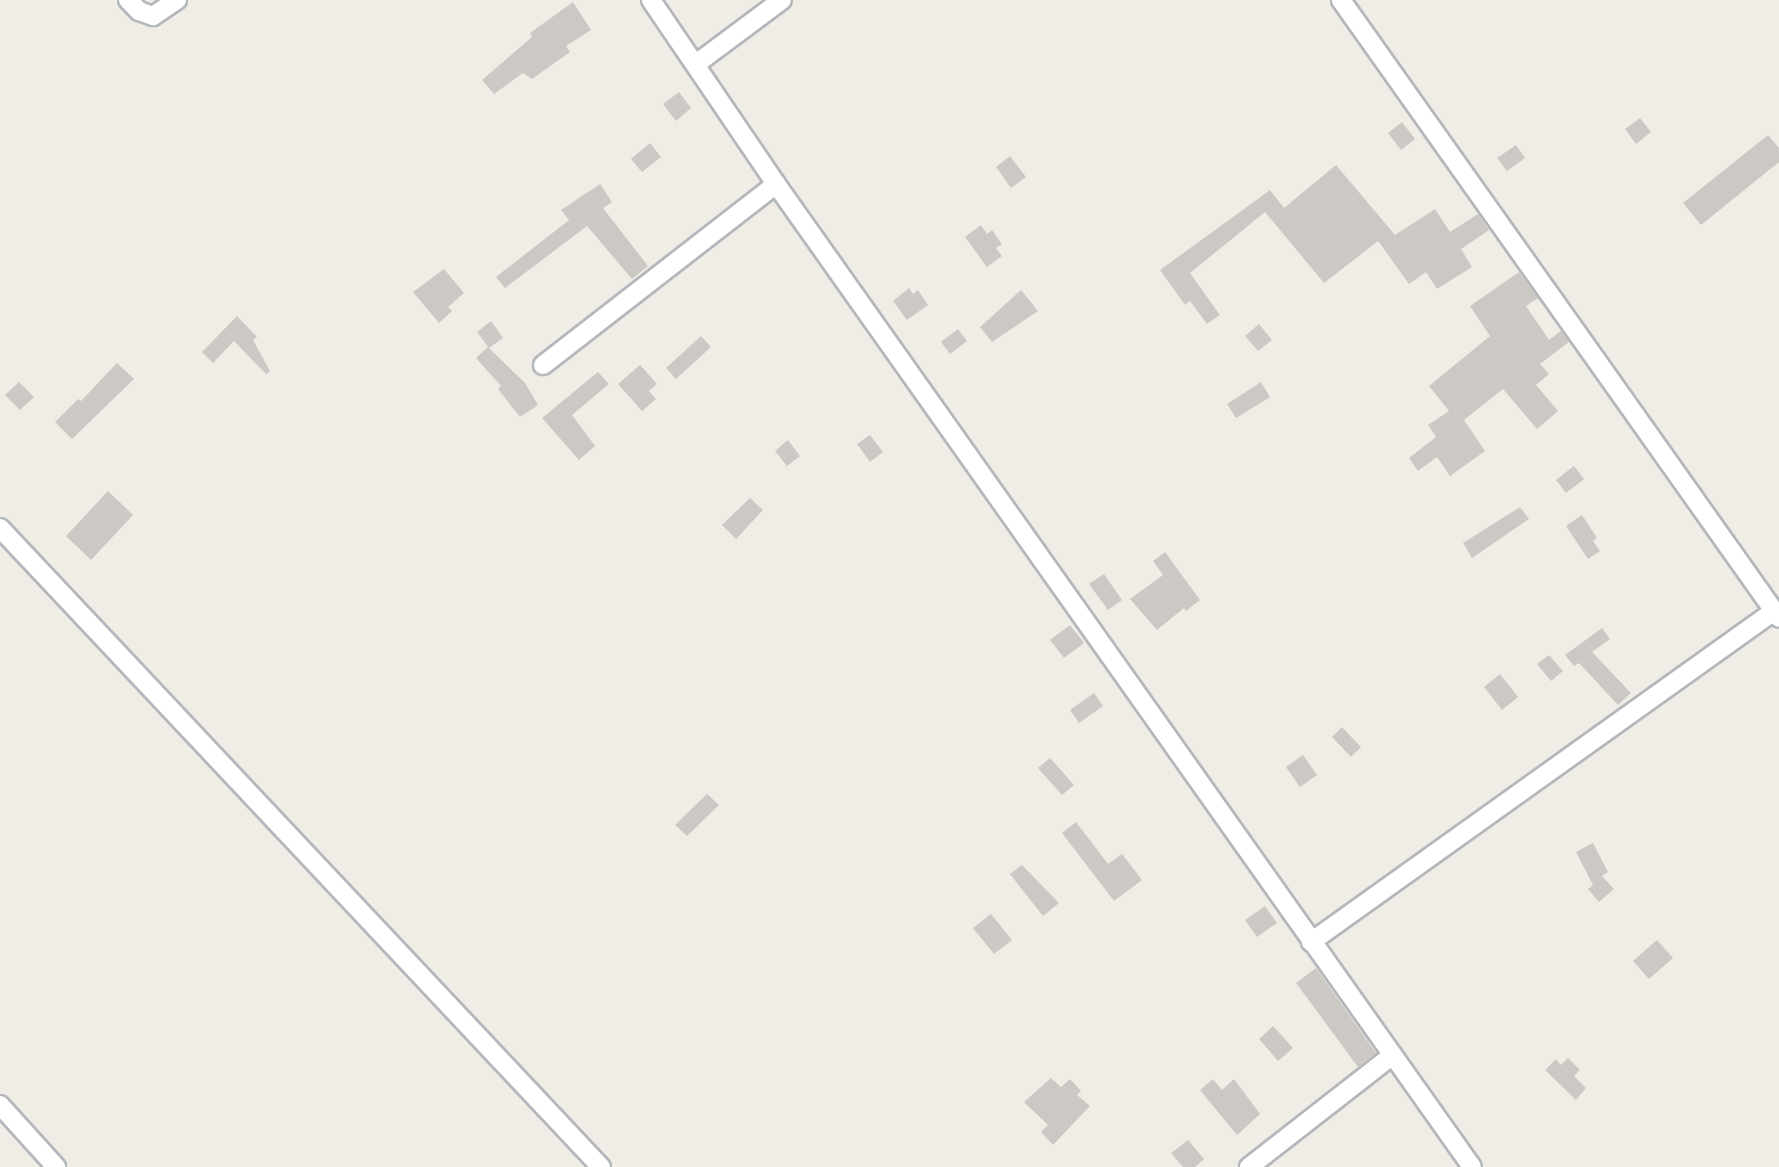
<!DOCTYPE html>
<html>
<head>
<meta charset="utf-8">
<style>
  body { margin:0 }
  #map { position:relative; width:1779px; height:1167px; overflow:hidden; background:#f0ede7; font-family:"Public Sans",sans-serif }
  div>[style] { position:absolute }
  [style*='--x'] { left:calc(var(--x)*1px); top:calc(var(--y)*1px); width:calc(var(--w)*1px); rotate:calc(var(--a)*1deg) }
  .building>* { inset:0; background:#ccc8c4 }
  .roads { filter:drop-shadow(2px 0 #b4b7bb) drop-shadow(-2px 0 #b4b7bb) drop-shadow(0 2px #b4b7bb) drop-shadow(0 -2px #b4b7bb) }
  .minor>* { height:18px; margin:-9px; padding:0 9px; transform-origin:9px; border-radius:9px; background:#fff }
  span { translate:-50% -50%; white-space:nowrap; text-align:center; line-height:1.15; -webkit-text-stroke:7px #fff; paint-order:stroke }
</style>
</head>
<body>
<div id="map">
  <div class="building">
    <div style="clip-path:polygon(573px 2px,591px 30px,566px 46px,570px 52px,532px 79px,523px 73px,494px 94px,482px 80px,532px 37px,530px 33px)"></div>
    <div style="clip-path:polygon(679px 92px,691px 108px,676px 121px,663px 104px)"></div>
    <div style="clip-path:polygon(1640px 118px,1651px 132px,1636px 144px,1625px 129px)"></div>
    <div style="clip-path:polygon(1402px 122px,1415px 139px,1401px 150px,1388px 133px)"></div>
    <div style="clip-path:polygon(1768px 135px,1779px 148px,1779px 162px,1701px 225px,1683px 203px)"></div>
    <div style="clip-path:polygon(650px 143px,661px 157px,642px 172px,631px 159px)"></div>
    <div style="clip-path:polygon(1516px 145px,1525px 158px,1507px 171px,1497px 158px)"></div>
    <div style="clip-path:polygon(1010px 156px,1026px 177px,1011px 188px,996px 167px)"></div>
    <div style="clip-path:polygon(1336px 165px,1395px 235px,1435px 209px,1450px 232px,1478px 214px,1489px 230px,1461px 249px,1472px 267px,1437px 289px,1426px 272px,1409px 284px,1378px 241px,1324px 283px,1265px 212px,1190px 273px,1220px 315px,1207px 324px,1190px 301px,1185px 305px,1160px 270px,1270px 190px,1284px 208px)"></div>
    <div style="clip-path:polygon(600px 184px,612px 202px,603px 208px,648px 266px,632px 279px,587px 226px,505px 288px,496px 277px,569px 220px,561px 210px)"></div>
    <div style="clip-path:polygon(981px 225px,987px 234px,992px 230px,1002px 244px,996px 248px,1002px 256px,987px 267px,965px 237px)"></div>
    <div style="clip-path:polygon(444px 269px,464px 293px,448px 307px,452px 311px,439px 323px,413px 292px)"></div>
    <div style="clip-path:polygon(1519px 272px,1538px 298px,1526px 306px,1549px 340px,1561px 331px,1569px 342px,1540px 364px,1549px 374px,1536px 385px,1558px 411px,1537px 429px,1503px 389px,1464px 420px,1485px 451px,1450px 476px,1437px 457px,1418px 471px,1409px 458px,1436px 437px,1428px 425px,1449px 411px,1429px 386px,1490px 336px,1470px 306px)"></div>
    <div style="clip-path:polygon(909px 288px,913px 294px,918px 290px,928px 305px,907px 320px,893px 301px)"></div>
    <div style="clip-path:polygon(1021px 290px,1038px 311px,992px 342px,980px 327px)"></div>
    <div style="clip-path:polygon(237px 316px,257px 337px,253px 340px,270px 371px,266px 374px,234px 341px,213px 363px,202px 352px)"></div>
    <div style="clip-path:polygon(491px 321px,503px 338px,489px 348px,477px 332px)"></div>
    <div style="clip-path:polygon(1259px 324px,1272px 340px,1258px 351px,1245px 336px)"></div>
    <div style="clip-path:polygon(958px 329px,967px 341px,950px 354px,941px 342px)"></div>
    <div style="clip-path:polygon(701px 336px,711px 347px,676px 379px,666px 368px)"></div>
    <div style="clip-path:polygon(488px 347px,525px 383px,538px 405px,520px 417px,498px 389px,501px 386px,476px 358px)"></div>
    <div style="clip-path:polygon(117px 363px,134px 379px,72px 439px,55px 422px,78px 399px,81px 401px)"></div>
    <div style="clip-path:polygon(640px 365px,657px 384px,649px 391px,656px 399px,642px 411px,618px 384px)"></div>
    <div style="clip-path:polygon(598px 372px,609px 384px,572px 415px,595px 446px,579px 460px,542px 418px)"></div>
    <div style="clip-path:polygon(19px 382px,34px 397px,20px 410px,5px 395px)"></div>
    <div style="clip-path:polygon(1261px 382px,1270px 397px,1236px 418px,1227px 404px)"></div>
    <div style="clip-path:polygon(870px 435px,883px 452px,870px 462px,857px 444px)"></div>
    <div style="clip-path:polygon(788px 440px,800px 456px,787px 466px,775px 451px)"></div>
    <div style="clip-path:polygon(1574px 466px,1584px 479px,1566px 493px,1556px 480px)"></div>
    <div style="clip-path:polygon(108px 491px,133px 515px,91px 560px,66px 536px)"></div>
    <div style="clip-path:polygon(750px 498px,763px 510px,736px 539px,722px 525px)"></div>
    <div style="clip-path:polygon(1520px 507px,1529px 519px,1472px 558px,1463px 543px)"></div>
    <div style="clip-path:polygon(1582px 515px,1597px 538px,1593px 541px,1600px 551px,1588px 559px,1566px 526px)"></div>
    <div style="clip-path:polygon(1165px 552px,1200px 600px,1186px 611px,1184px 608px,1157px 630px,1130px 599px,1163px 575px,1153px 561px)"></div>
    <div style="clip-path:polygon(1104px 574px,1122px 600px,1108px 610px,1089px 584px)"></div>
    <div style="clip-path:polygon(1070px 625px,1084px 643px,1064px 658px,1050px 640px)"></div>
    <div style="clip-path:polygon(1602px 628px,1610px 639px,1592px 652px,1631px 693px,1618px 705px,1579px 663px,1574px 666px,1565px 655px)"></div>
    <div style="clip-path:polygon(1549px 655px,1563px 671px,1551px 681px,1537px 664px)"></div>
    <div style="clip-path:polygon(1500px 674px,1518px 697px,1502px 710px,1484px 687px)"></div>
    <div style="clip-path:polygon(1094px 693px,1103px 706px,1079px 723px,1070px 710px)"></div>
    <div style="clip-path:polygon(1342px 727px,1361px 747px,1351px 757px,1332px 737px)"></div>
    <div style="clip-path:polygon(1303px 755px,1317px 775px,1300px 787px,1286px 767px)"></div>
    <div style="clip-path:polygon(1050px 758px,1074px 785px,1062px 795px,1038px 768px)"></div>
    <div style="clip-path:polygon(707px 794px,719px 805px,687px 836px,675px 825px)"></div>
    <div style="clip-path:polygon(1076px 822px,1108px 864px,1122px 854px,1142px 880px,1114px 901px,1062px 833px)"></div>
    <div style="clip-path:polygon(1593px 843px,1608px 872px,1602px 876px,1614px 889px,1599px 902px,1588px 889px,1593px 885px,1576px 852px)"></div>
    <div style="clip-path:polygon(1022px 865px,1059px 903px,1043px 916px,1010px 874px)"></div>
    <div style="clip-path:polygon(1265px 906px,1277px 923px,1257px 937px,1245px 920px)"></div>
    <div style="clip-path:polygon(991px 914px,1012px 940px,994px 954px,973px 928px)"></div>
    <div style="clip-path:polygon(1657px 940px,1673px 958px,1649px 979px,1633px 961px)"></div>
    <div style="clip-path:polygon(1316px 968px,1376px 1053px,1358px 1067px,1296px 983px)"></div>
    <div style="clip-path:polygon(1273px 1026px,1293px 1048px,1278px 1061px,1259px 1039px)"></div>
    <div style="clip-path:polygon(1568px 1058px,1580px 1070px,1574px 1076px,1586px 1088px,1576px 1100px,1545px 1070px,1556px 1059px,1561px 1065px)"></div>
    <div style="clip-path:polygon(1051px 1078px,1061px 1087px,1070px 1079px,1081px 1091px,1077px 1095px,1090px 1106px,1053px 1145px,1041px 1132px,1048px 1125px,1024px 1102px)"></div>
    <div style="clip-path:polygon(1213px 1079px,1222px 1090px,1234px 1079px,1260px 1114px,1237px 1135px,1200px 1090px)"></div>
    <div style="clip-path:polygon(1188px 1140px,1204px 1159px,1195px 1167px,1183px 1167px,1171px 1153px)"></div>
  </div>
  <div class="roads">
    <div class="minor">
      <div style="--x:128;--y:0;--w:16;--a:45"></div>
      <div style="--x:139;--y:11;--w:15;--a:20"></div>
      <div style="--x:153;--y:16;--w:29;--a:-34"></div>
      <div style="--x:651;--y:0;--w:222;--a:55.8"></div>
      <div style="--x:776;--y:184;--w:1204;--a:54.7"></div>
      <div style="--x:1341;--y:0;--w:757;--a:54.67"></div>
      <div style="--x:696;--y:64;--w:107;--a:-36.7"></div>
      <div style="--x:543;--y:365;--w:295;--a:-37.8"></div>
      <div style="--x:0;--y:528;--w:877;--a:46.76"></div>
      <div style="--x:1311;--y:942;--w:569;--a:-35.56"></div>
      <div style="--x:0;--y:1105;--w:84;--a:47.9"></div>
      <div style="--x:1249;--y:1167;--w:182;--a:-37.9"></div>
    </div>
  </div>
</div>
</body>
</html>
